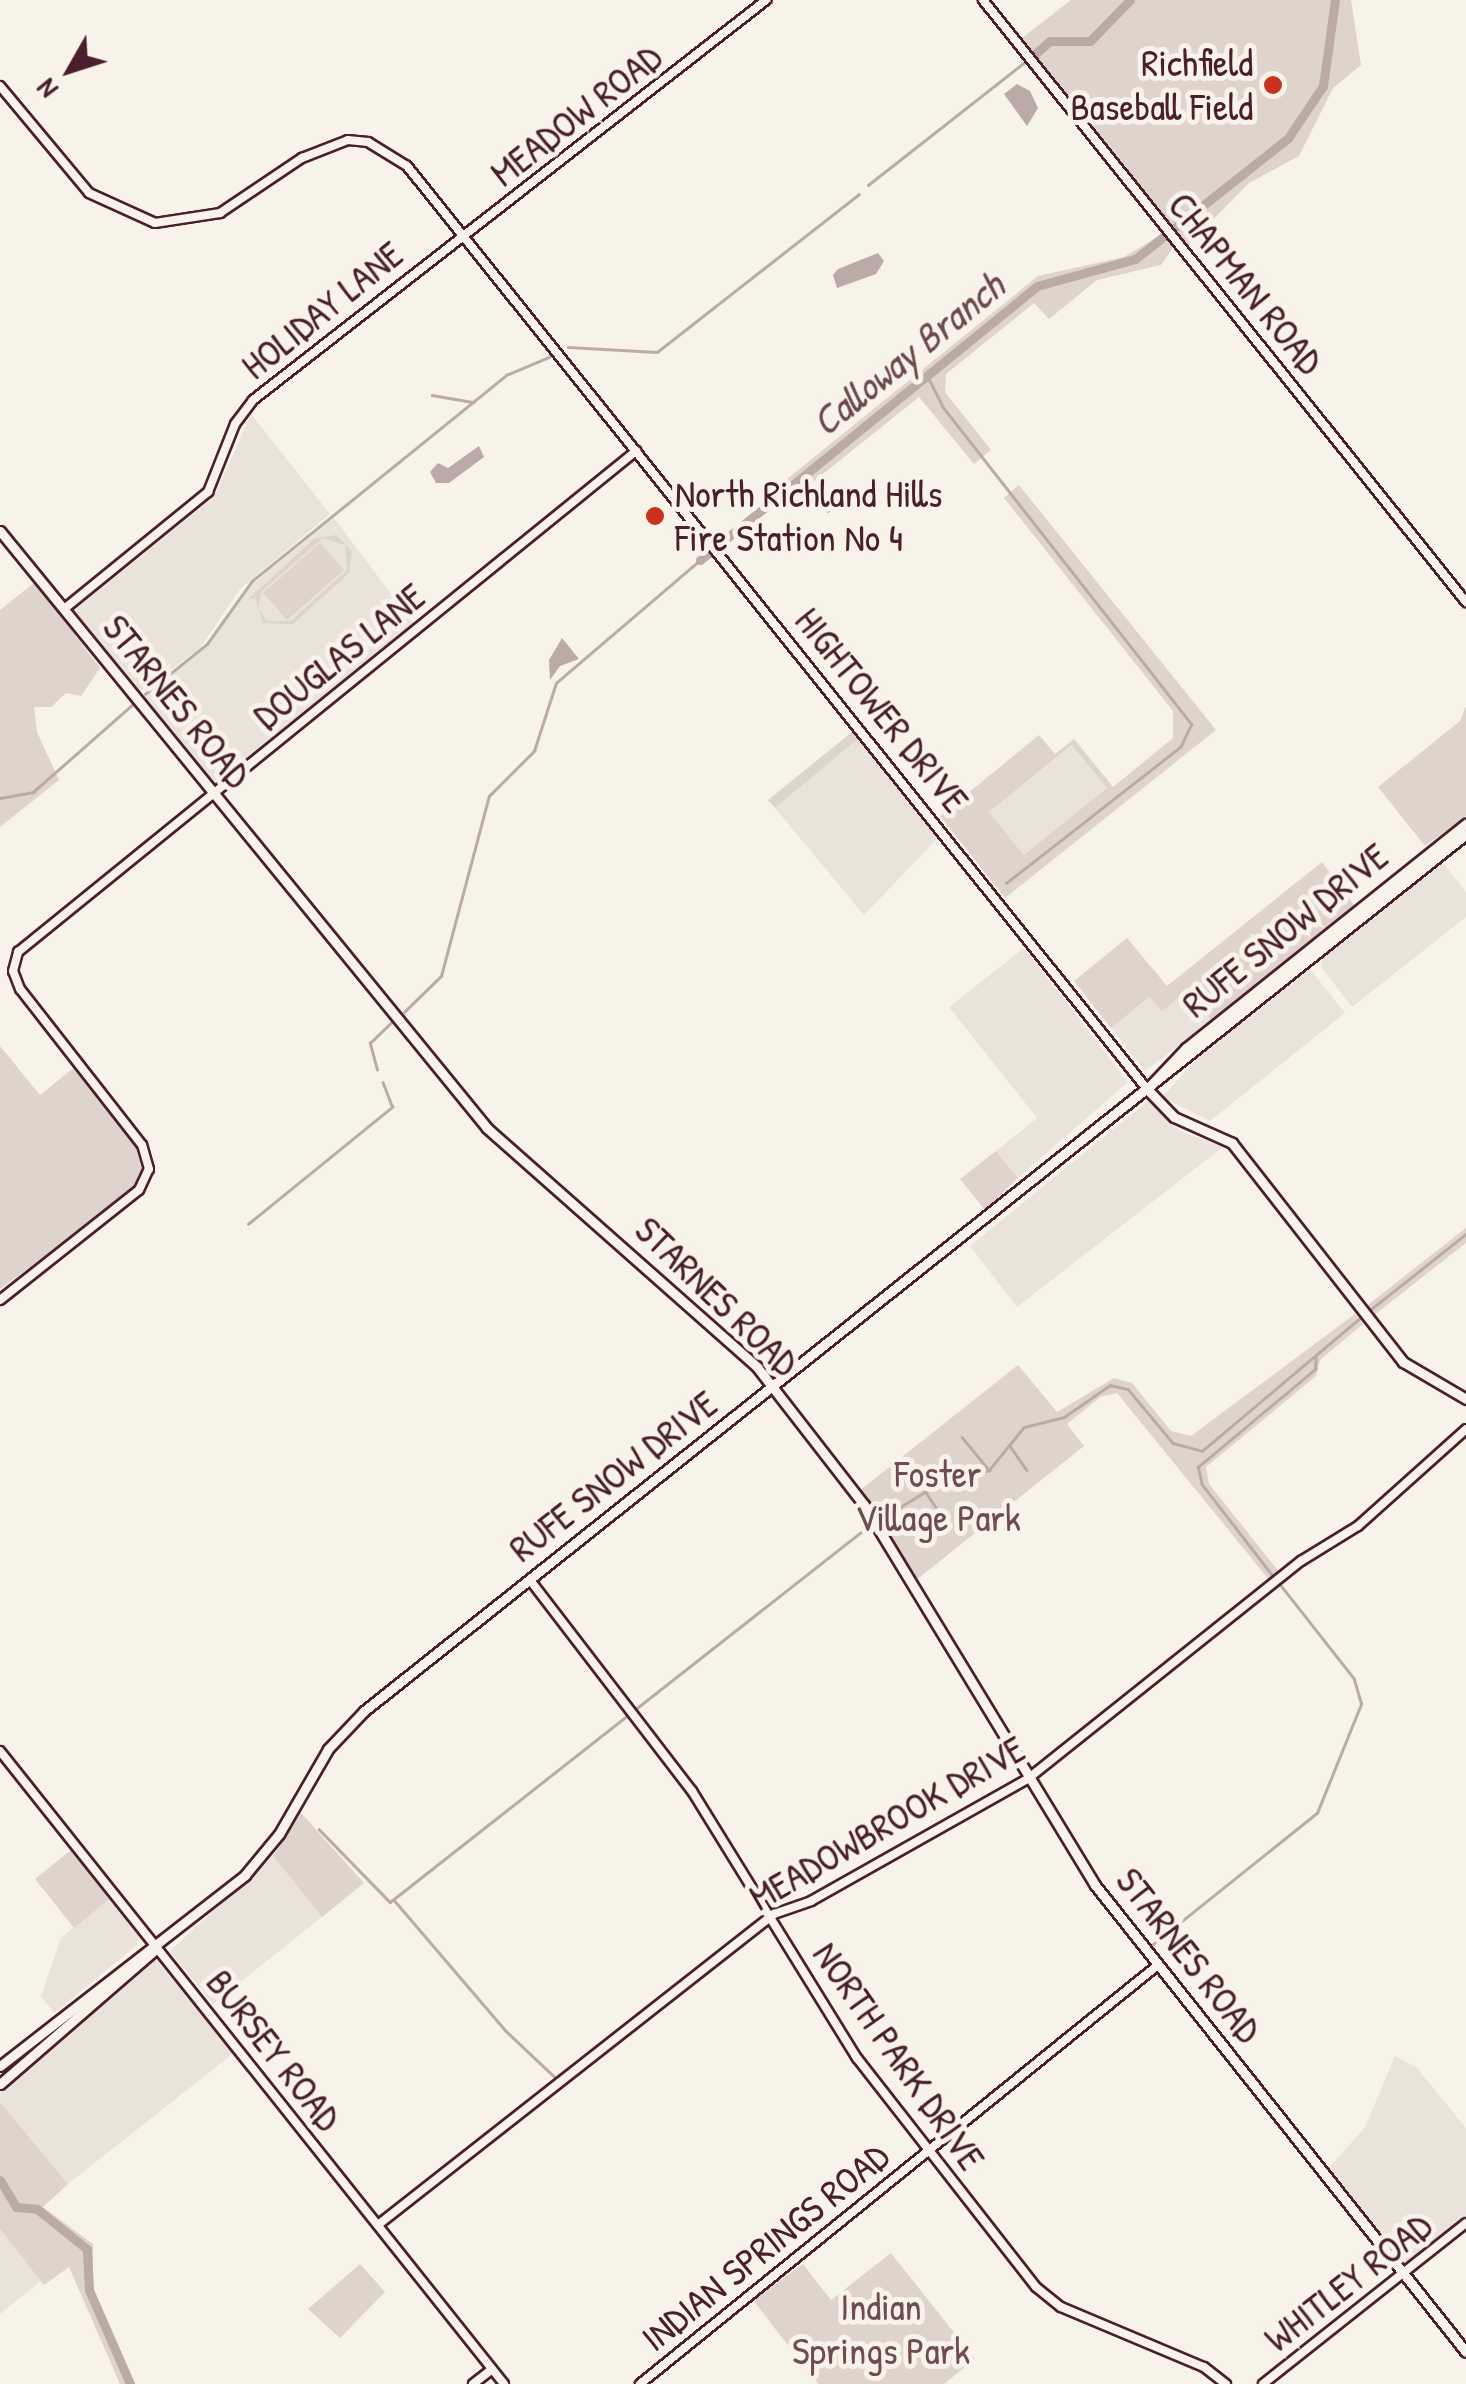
<!DOCTYPE html>
<html>
<head>
<meta charset="utf-8">
<style>
  body { margin:0 }
  #map { position:relative; width:1466px; height:2384px; overflow:hidden; background:#f7f3e8; font-family:"Patrick Hand",sans-serif }
  div>[style] { position:absolute }
  [style*='--x'] { left:calc(var(--x)*1px); top:calc(var(--y)*1px); width:calc(var(--w)*1px); rotate:calc(var(--a)*1deg) }
  .built>* { inset:0; background:#eae3da }
  .green>* { inset:0; background:#ded4cc }
  .water>* { inset:0; background:#bcaaa7 }
  .stream>* { height:2.5px; margin:-1.25px; padding:0 1.25px; transform-origin:1.25px; border-radius:1.25px; background:#bcaaa7 }
  .river>* { height:9px; margin:-4.5px; padding:0 4.5px; transform-origin:4.5px; border-radius:4.5px; background:#bcaaa7 }
  .roads { filter:drop-shadow(2px 0 #4a1f2b) drop-shadow(-2px 0 #4a1f2b) drop-shadow(0 2px #4a1f2b) drop-shadow(0 -2px #4a1f2b) }
  .tertiary>* { height:8px; margin:-4px; padding:0 4px; transform-origin:4px; border-radius:4px; background:#f7f3e8 }
  .secondary>* { height:9px; margin:-4.5px; padding:0 4.5px; transform-origin:4.5px; border-radius:4.5px; background:#f7f3e8 }
  .dots>* { width:28px; height:28px; translate:-50% -50%; box-sizing:border-box; border:5px solid #f7f3e8; border-radius:50% }
  span { translate:-50% -50%; white-space:nowrap; text-align:center; line-height:1.15; -webkit-text-stroke:10px #f7f3e8; paint-order:stroke }
  .poi-label { font-size:38px; color:#4a1f2b }
  .right { translate:-100% -50%; text-align:right }
  .left { translate:0 -50%; text-align:left }
  .street-label { font-size:38px; color:#4a1f2b }
  .park-label { font-size:38px; color:#6f4c53 }
  .water-label { font-size:40px; color:#6c4950; font-style:italic }
  .north { position:absolute; left:20px; top:20px; width:100px; height:100px; -webkit-text-stroke:8px #f7f3e8; paint-order:stroke; rotate:231deg; font-size:28px; font-weight:700; line-height:40px; text-align:center; color:#4a1f2b }
  .north::after { content:''; display:block; margin:auto; width:35px; height:45px; background:#4a1f2b; clip-path:polygon(50% 0,100% 100%,50% 72%,0 100%) }
</style>
</head>
<body>
<div id="map">
  <div class="built">
    <div style="clip-path:polygon(251px 414px,330px 514px,240px 589px,200px 648px,140px 692px,74px 611px,214px 497px)"></div>
    <div style="clip-path:polygon(334px 518px,413px 623px,214px 785px,144px 698px,209px 644px,250px 586px)"></div>
    <div style="clip-path:polygon(858px 739px,938px 838px,864px 915px,775px 808px)"></div>
    <div style="clip-path:polygon(1073px 745px,1108px 788px,1024px 855px,989px 812px)"></div>
    <div style="clip-path:polygon(1443px 863px,1466px 892px,1466px 917px,1352px 1007px,1321px 967px,1322px 958px)"></div>
    <div style="clip-path:polygon(1024px 948px,1128px 1082px,1018px 1178px,996px 1151px,1037px 1118px,949px 1007px)"></div>
    <div style="clip-path:polygon(1310px 969px,1345px 1013px,1210px 1121px,1162px 1097px,1198px 1058px)"></div>
    <div style="clip-path:polygon(1186px 991px,1212px 1021px,1145px 1071px,1111px 1028px,1151px 997px)"></div>
    <div style="clip-path:polygon(1148px 1101px,1180px 1131px,1223px 1147px,1017px 1307px,970px 1246px)"></div>
    <div style="clip-path:polygon(273px 1856px,322px 1917px,213px 2004px,170px 1951px)"></div>
    <div style="clip-path:polygon(109px 1899px,138px 1936px,137px 1945px,54px 2013px,41px 1996px,61px 1938px)"></div>
    <div style="clip-path:polygon(154px 1958px,235px 2052px,68px 2184px,0 2102px,0 2088px)"></div>
    <div style="clip-path:polygon(1395px 2056px,1416px 2067px,1466px 2128px,1466px 2215px,1405px 2265px,1328px 2169px,1365px 2127px)"></div>
    <div style="clip-path:polygon(0 2229px,41px 2281px,0 2314px)"></div>
  </div>
  <div class="green">
    <div style="clip-path:polygon(1071px 0,1351px 0,1361px 65px,1333px 88px,1299px 156px,1249px 183px,1187px 246px,1022px 38px)"></div>
    <div style="clip-path:polygon(1164px 233px,1174px 246px,1161px 265px,1097px 280px,1049px 319px,1034px 303px,946px 374px,945px 392px,991px 450px,974px 464px,919px 397px,783px 506px,771px 492px,1038px 276px,1124px 257px)"></div>
    <div style="clip-path:polygon(evenodd,1019px 485px,1216px 730px,1005px 898px,940px 816px,1039px 735px,1055px 754px,1074px 739px,1113px 787px,1173px 738px,1173px 711px,1004px 498px,1019px 485px,1072px 745px,1107px 788px,1024px 855px,989px 812px,1072px 745px)"></div>
    <div style="clip-path:polygon(evenodd,336px 535px,352px 551px,349px 573px,293px 624px,263px 623px,255px 598px,247px 600px,314px 539px,336px 535px,323px 538px,345px 545px,347px 570px,291px 621px,267px 621px,258px 608px,262px 591px,323px 538px)"></div>
    <div style="clip-path:polygon(320px 543px,344px 570px,287px 620px,263px 593px)"></div>
    <div style="clip-path:polygon(35px 582px,100px 668px,81px 696px,66px 693px,51px 707px,34px 707px,37px 732px,59px 780px,0 827px,0 610px)"></div>
    <div style="clip-path:polygon(1466px 706px,1466px 816px,1425px 846px,1378px 787px,1460px 721px)"></div>
    <div style="clip-path:polygon(852px 732px,858px 739px,775px 808px,768px 800px)"></div>
    <div style="clip-path:polygon(1322px 862px,1354px 905px,1212px 1021px,1186px 992px,1162px 1011px,1150px 997px,1111px 1028px,1074px 981px,1127px 938px,1167px 986px)"></div>
    <div style="clip-path:polygon(0 1046px,40px 1095px,76px 1066px,139px 1149px,144px 1171px,133px 1191px,0 1289px)"></div>
    <div style="clip-path:polygon(996px 1151px,1018px 1178px,985px 1210px,960px 1179px)"></div>
    <div style="clip-path:polygon(1466px 1228px,1466px 1243px,1373px 1316px,1365px 1307px)"></div>
    <div style="clip-path:polygon(1355px 1314px,1363px 1324px,1320px 1360px,1316px 1376px,1206px 1467px,1209px 1484px,1280px 1573px,1270px 1581px,1117px 1393px,1100px 1397px,1067px 1424px,1084px 1446px,915px 1581px,859px 1491px,1018px 1365px,1057px 1412px,1114px 1378px,1132px 1383px,1171px 1431px,1191px 1436px)"></div>
    <div style="clip-path:polygon(301px 1813px,364px 1883px,322px 1917px,273px 1856px)"></div>
    <div style="clip-path:polygon(71px 1850px,109px 1899px,74px 1928px,35px 1879px)"></div>
    <div style="clip-path:polygon(0 2102px,68px 2184px,43px 2207px,93px 2244px,93px 2289px,133px 2384px,120px 2384px,69px 2267px,44px 2285px,0 2229px)"></div>
    <div style="clip-path:polygon(891px 2253px,975px 2359px,944px 2384px,818px 2384px,753px 2300px,803px 2264px,831px 2300px)"></div>
    <div style="clip-path:polygon(360px 2264px,385px 2292px,340px 2338px,308px 2309px)"></div>
  </div>
  <div class="water">
    <div style="clip-path:polygon(1017px 84px,1030px 91px,1038px 108px,1027px 126px,1004px 94px)"></div>
    <div style="clip-path:polygon(878px 253px,884px 261px,876px 274px,837px 288px,833px 275px,838px 269px)"></div>
    <div style="clip-path:polygon(479px 446px,484px 457px,449px 483px,436px 483px,430px 472px,438px 463px,448px 468px)"></div>
    <div style="clip-path:polygon(562px 638px,579px 659px,560px 666px,550px 680px,549px 660px)"></div>
  </div>
  <div class="stream">
    <div style="--x:868;--y:185;--w:199;--a:-38.1"></div>
    <div style="--x:568;--y:347;--w:89;--a:3.2"></div>
    <div style="--x:657;--y:352;--w:256;--a:-38"></div>
    <div style="--x:929;--y:379;--w:31;--a:63"></div>
    <div style="--x:943;--y:407;--w:403;--a:51.9"></div>
    <div style="--x:1192;--y:724;--w:25;--a:116"></div>
    <div style="--x:1181;--y:747;--w:221;--a:142"></div>
    <div style="--x:432;--y:395;--w:42;--a:9.7"></div>
    <div style="--x:805;--y:475;--w:18;--a:124"></div>
    <div style="--x:795;--y:490;--w:39;--a:32"></div>
    <div style="--x:145;--y:694;--w:80;--a:-38.9"></div>
    <div style="--x:207;--y:644;--w:77;--a:-54.5"></div>
    <div style="--x:252;--y:581;--w:327;--a:-39"></div>
    <div style="--x:506;--y:375;--w:47;--a:-22.7"></div>
    <div style="--x:0;--y:798;--w:34;--a:-10"></div>
    <div style="--x:33;--y:792;--w:132;--a:-41.3"></div>
    <div style="--x:404;--y:1012;--w:52;--a:-44.2"></div>
    <div style="--x:441;--y:976;--w:186;--a:-75.1"></div>
    <div style="--x:489;--y:796;--w:64;--a:-45"></div>
    <div style="--x:534;--y:751;--w:71;--a:-72.1"></div>
    <div style="--x:556;--y:683;--w:189;--a:-40.5"></div>
    <div style="--x:377;--y:1070;--w:28;--a:-105"></div>
    <div style="--x:370;--y:1043;--w:30;--a:-44"></div>
    <div style="--x:248;--y:1224;--w:186;--a:-39.1"></div>
    <div style="--x:392;--y:1107;--w:26;--a:-111"></div>
    <div style="--x:1370;--y:1310;--w:122;--a:-38.4"></div>
    <div style="--x:962;--y:1437;--w:43;--a:50.7"></div>
    <div style="--x:1010;--y:1446;--w:29;--a:55"></div>
    <div style="--x:927;--y:1494;--w:18;--a:56"></div>
    <div style="--x:877;--y:1521;--w:66;--a:-31.3"></div>
    <div style="--x:933;--y:1487;--w:59;--a:-16.9"></div>
    <div style="--x:989;--y:1470;--w:55;--a:-50.9"></div>
    <div style="--x:1024;--y:1427;--w:41;--a:-14"></div>
    <div style="--x:1064;--y:1417;--w:56;--a:-34.8"></div>
    <div style="--x:1110;--y:1385;--w:18;--a:13"></div>
    <div style="--x:1128;--y:1389;--w:70;--a:50.2"></div>
    <div style="--x:1173;--y:1443;--w:30;--a:15"></div>
    <div style="--x:1202;--y:1451;--w:205;--a:-40.1"></div>
    <div style="--x:1274;--y:1578;--w:118;--a:-127.7"></div>
    <div style="--x:1202;--y:1485;--w:18;--a:-103"></div>
    <div style="--x:1198;--y:1467;--w:153;--a:-39.9"></div>
    <div style="--x:1315;--y:1369;--w:13;--a:-86"></div>
    <div style="--x:319;--y:1829;--w:102;--a:45.8"></div>
    <div style="--x:390;--y:1902;--w:610;--a:-38.15"></div>
    <div style="--x:395;--y:1901;--w:170;--a:49.5"></div>
    <div style="--x:505;--y:2030;--w:73;--a:43.3"></div>
    <div style="--x:1152;--y:1945;--w:211;--a:-38.7"></div>
    <div style="--x:1317;--y:1813;--w:118;--a:-68"></div>
    <div style="--x:1361;--y:1704;--w:26;--a:-106"></div>
    <div style="--x:1354;--y:1679;--w:120;--a:-128.2"></div>
  </div>
  <div class="river">
    <div style="--x:1036;--y:53;--w:18;--a:-41"></div>
    <div style="--x:1050;--y:41;--w:40;--a:0"></div>
    <div style="--x:1090;--y:41;--w:57;--a:-45.7"></div>
    <div style="--x:700;--y:560;--w:434;--a:-39.1"></div>
    <div style="--x:1037;--y:286;--w:102;--a:-15.4"></div>
    <div style="--x:1135;--y:259;--w:195;--a:-38.3"></div>
    <div style="--x:1288;--y:138;--w:63;--a:-56.1"></div>
    <div style="--x:1323;--y:86;--w:87;--a:-82.1"></div>
    <div style="--x:0;--y:2180;--w:31;--a:59"></div>
    <div style="--x:16;--y:2207;--w:21;--a:5"></div>
    <div style="--x:37;--y:2209;--w:64;--a:38.7"></div>
    <div style="--x:87;--y:2249;--w:41;--a:87.2"></div>
    <div style="--x:89;--y:2290;--w:103;--a:66.4"></div>
  </div>
  <div class="roads">
    <div class="tertiary">
      <div style="--x:983;--y:0;--w:772;--a:51.26"></div>
      <div style="--x:0;--y:86;--w:139;--a:50.2"></div>
      <div style="--x:89;--y:193;--w:72;--a:24.4"></div>
      <div style="--x:155;--y:223;--w:66;--a:-8.7"></div>
      <div style="--x:220;--y:213;--w:99;--a:-33.9"></div>
      <div style="--x:302;--y:158;--w:49;--a:-21.4"></div>
      <div style="--x:348;--y:140;--w:20;--a:6"></div>
      <div style="--x:368;--y:142;--w:46;--a:31.6"></div>
      <div style="--x:407;--y:166;--w:1183;--a:51.28"></div>
      <div style="--x:64;--y:609;--w:186;--a:-39.1"></div>
      <div style="--x:208;--y:492;--w:73;--a:-68.3"></div>
      <div style="--x:235;--y:424;--w:30;--a:-53"></div>
      <div style="--x:253;--y:400;--w:651;--a:-37.94"></div>
      <div style="--x:0;--y:1300;--w:177;--a:-38.4"></div>
      <div style="--x:139;--y:1190;--w:23;--a:-65"></div>
      <div style="--x:149;--y:1169;--w:25;--a:-106"></div>
      <div style="--x:142;--y:1145;--w:198;--a:-128"></div>
      <div style="--x:20;--y:989;--w:19;--a:-111"></div>
      <div style="--x:13;--y:971;--w:20;--a:-75"></div>
      <div style="--x:18;--y:952;--w:796;--a:-39.03"></div>
      <div style="--x:530;--y:1580;--w:266;--a:52.5"></div>
      <div style="--x:692;--y:1791;--w:314;--a:58.3"></div>
      <div style="--x:857;--y:2058;--w:291;--a:52"></div>
      <div style="--x:1036;--y:2287;--w:32;--a:39"></div>
      <div style="--x:1061;--y:2307;--w:155;--a:22.8"></div>
      <div style="--x:1204;--y:2367;--w:28;--a:38"></div>
      <div style="--x:0;--y:1751;--w:809;--a:51.47"></div>
      <div style="--x:378;--y:2225;--w:504;--a:-38.14"></div>
      <div style="--x:774;--y:1914;--w:39;--a:-19"></div>
      <div style="--x:811;--y:1901;--w:250;--a:-29.4"></div>
      <div style="--x:1029;--y:1778;--w:348;--a:-38.6"></div>
      <div style="--x:1301;--y:1561;--w:67;--a:-31.6"></div>
      <div style="--x:1358;--y:1526;--w:145;--a:-41.9"></div>
      <div style="--x:473;--y:2384;--w:24;--a:-38"></div>
      <div style="--x:640;--y:2384;--w:666;--a:-38.97"></div>
      <div style="--x:1263;--y:2384;--w:259;--a:-38.4"></div>
    </div>
    <div class="secondary">
      <div style="--x:0;--y:531;--w:770;--a:50.79"></div>
      <div style="--x:487;--y:1128;--w:361;--a:41.5"></div>
      <div style="--x:757;--y:1367;--w:175;--a:52.2"></div>
      <div style="--x:864;--y:1505;--w:445;--a:58.7"></div>
      <div style="--x:1095;--y:1885;--w:596;--a:51.54"></div>
      <div style="--x:1147;--y:1089;--w:39;--a:46"></div>
      <div style="--x:1174;--y:1117;--w:64;--a:24.1"></div>
      <div style="--x:1232;--y:1143;--w:278;--a:52"></div>
      <div style="--x:1403;--y:1362;--w:73;--a:30.4"></div>
      <div style="--x:1147;--y:1089;--w:57;--a:-46.4"></div>
      <div style="--x:1186;--y:1048;--w:359;--a:-38.7"></div>
      <div style="--x:0;--y:2066;--w:311;--a:-37.9"></div>
      <div style="--x:245;--y:1875;--w:53;--a:-50.3"></div>
      <div style="--x:279;--y:1834;--w:98;--a:-60"></div>
      <div style="--x:328;--y:1749;--w:52;--a:-46.5"></div>
      <div style="--x:364;--y:1711;--w:1408;--a:-38.51"></div>
      <div style="--x:0;--y:2084;--w:206;--a:-40.9"></div>
    </div>
  </div>
  <div class="dots">
    <div style="left:1273px;top:85px;background:#c8321e"></div>
    <div style="left:655px;top:516px;background:#c8321e"></div>
  </div>
  <div class="poi-label">
    <span class="right" style="left:1253px;top:85px">Richfield<br>Baseball Field</span>
    <span class="left" style="left:675px;top:516px">North Richland Hills<br>Fire Station No 4</span>
  </div>
  <div class="street-label">
    <span style="left:576px;top:115px;rotate:-38deg">MEADOW ROAD</span>
    <span style="left:1246px;top:283px;rotate:51deg">CHAPMAN ROAD</span>
    <span style="left:322px;top:310px;rotate:-39deg">HOLIDAY LANE</span>
    <span style="left:339px;top:656px;rotate:-39deg">DOUGLAS LANE</span>
    <span style="left:177px;top:701px;rotate:51deg">STARNES ROAD</span>
    <span style="left:882px;top:710px;rotate:51deg">HIGHTOWER DRIVE</span>
    <span style="left:1285px;top:930px;rotate:-39deg">RUFE SNOW DRIVE</span>
    <span style="left:717px;top:1296px;rotate:44deg">STARNES ROAD</span>
    <span style="left:613px;top:1476px;rotate:-38deg">RUFE SNOW DRIVE</span>
    <span style="left:887px;top:1823px;rotate:-30deg">MEADOWBROOK DRIVE</span>
    <span style="left:1189px;top:1955px;rotate:52deg">STARNES ROAD</span>
    <span style="left:274px;top:2050px;rotate:52deg">BURSEY ROAD</span>
    <span style="left:899px;top:2056px;rotate:55deg">NORTH PARK DRIVE</span>
    <span style="left:765px;top:2247px;rotate:-39deg">INDIAN SPRINGS ROAD</span>
    <span style="left:1348px;top:2282px;rotate:-38deg">WHITLEY ROAD</span>
  </div>
  <div class="park-label">
    <span style="left:938px;top:1496px">Foster<br>Village Park</span>
    <span style="left:881px;top:2329px">Indian<br>Springs Park</span>
  </div>
  <div class="water-label">
    <span style="left:907px;top:353px;rotate:-39deg">Calloway Branch</span>
  </div>
  <div class="north">N</div>
</div>
</body>
</html>
